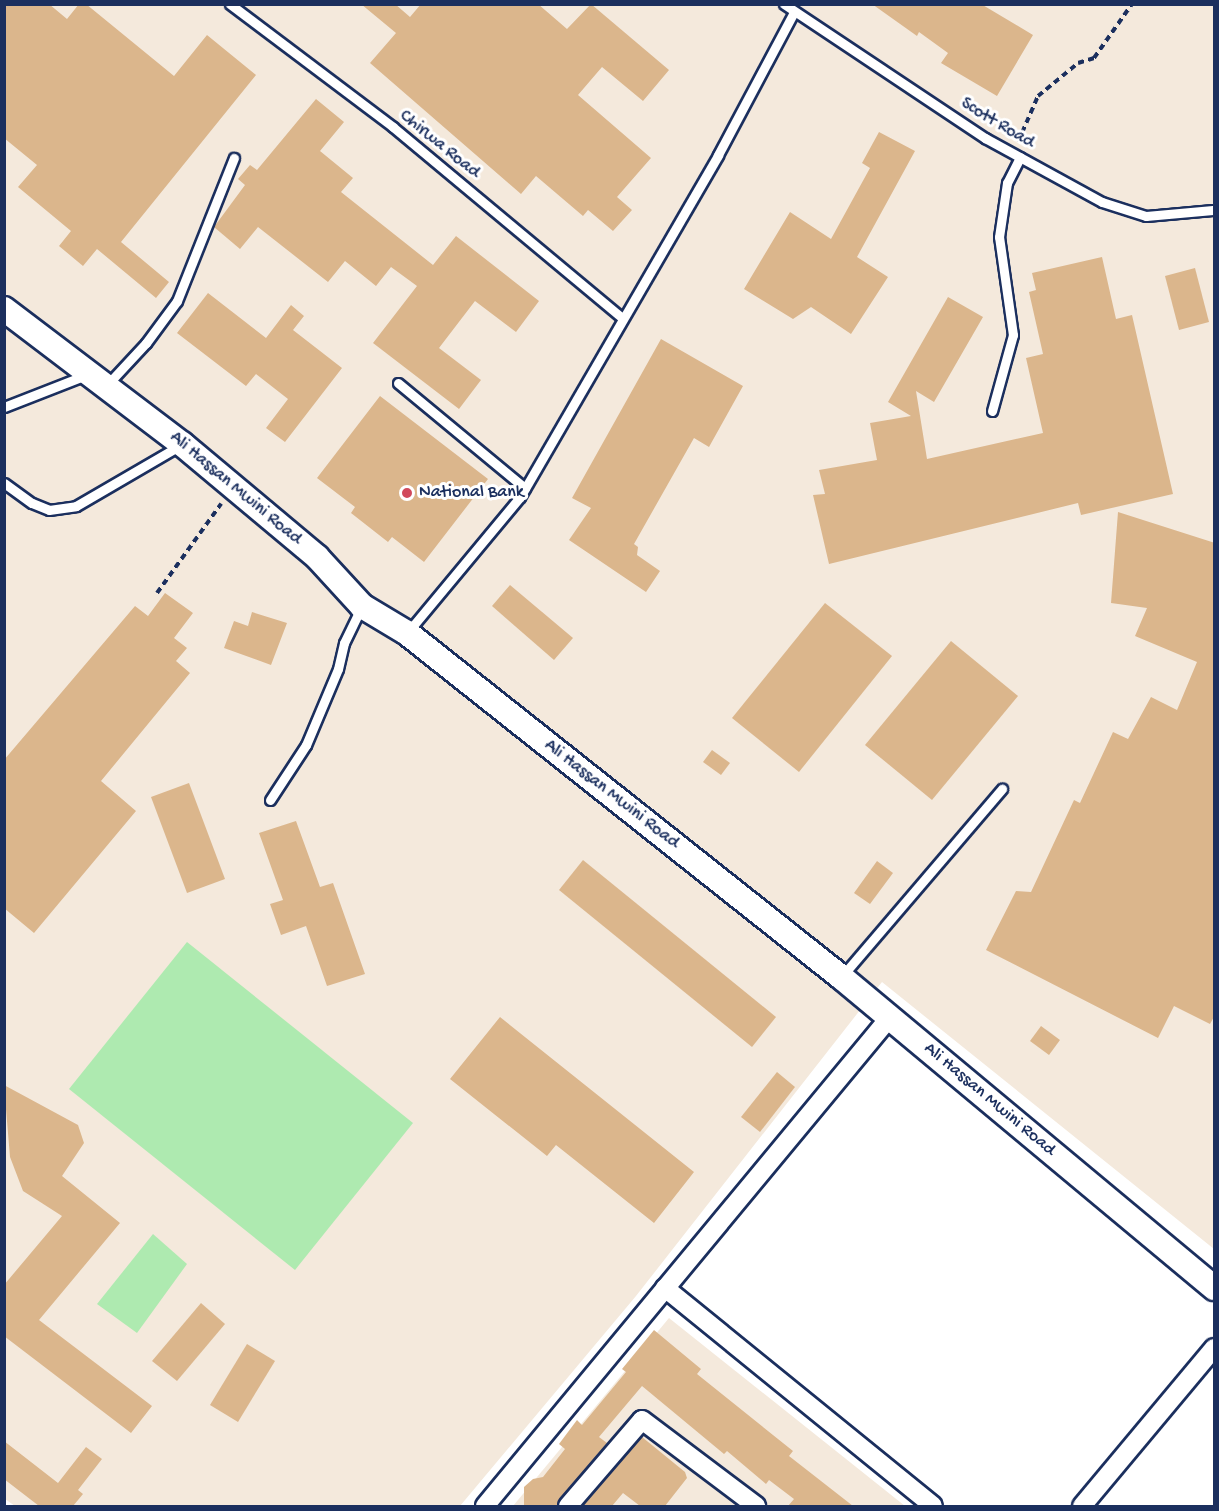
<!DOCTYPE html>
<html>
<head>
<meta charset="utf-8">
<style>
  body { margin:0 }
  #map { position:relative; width:1219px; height:1511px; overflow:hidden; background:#fff; font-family:"Gochi Hand",sans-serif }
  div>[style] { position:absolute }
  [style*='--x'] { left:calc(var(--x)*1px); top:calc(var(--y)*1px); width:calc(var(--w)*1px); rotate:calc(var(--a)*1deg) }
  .built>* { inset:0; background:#f4e9dc }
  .green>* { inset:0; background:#aeeab0 }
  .building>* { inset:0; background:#dbb68c }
  .path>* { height:4px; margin-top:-2px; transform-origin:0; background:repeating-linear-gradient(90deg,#1b2f5e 0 6px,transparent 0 10.5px) }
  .roads { filter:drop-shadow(2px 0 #1b2f5e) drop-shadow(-2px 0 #1b2f5e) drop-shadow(0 2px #1b2f5e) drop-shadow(0 -2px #1b2f5e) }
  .service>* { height:9px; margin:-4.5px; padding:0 4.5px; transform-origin:4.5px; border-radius:4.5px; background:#fff }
  .minor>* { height:18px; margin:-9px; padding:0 9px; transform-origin:9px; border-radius:9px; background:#fff }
  .secondary>* { height:24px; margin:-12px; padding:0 12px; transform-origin:12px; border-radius:12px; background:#fff }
  .dots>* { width:16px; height:16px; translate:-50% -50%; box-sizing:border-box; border:3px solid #fff; border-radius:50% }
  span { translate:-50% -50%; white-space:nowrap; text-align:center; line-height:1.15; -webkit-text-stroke:6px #fff; paint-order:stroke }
  .street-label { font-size:18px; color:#1b2f5e }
  .poi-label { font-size:18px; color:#1b2f5e }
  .left { translate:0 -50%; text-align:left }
  .frame { position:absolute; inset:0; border:6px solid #1b2f5e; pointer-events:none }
</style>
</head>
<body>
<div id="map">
  <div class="built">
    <div style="clip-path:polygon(4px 5px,1214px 5px,1214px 1249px,882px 982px,636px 1296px,460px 1506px,15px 1506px,5px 1499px)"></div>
    <div style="clip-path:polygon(669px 1318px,905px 1506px,513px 1506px)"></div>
  </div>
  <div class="green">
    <div style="clip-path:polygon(187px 942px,413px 1123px,295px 1270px,69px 1089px)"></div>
    <div style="clip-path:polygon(153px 1234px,187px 1264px,137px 1333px,97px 1304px)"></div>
  </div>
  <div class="building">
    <div style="clip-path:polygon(4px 4px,49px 4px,67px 19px,79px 4px,86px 4px,174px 76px,207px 35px,256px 75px,121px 242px,169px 282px,156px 298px,97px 249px,83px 266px,59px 246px,71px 231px,18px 187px,37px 165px,4px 138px)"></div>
    <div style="clip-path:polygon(361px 4px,395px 4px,410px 17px,421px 4px,538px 4px,567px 29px,591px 4px,669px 70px,643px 101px,602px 67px,578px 95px,651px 158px,617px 197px,632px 210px,613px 231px,588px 210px,583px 216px,536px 176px,521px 194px,370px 63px,396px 33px)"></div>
    <div style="clip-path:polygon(872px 4px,981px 4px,1033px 35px,997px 96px,941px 63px,948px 53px,919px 32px,917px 36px)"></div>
    <div style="clip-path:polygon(316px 99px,344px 122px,320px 151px,353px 178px,341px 192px,433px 265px,456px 236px,539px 301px,516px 332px,475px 301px,439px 348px,481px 380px,459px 409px,373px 343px,417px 286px,391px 267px,376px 286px,345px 261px,328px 282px,258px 227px,240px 249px,214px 227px,245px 185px,238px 179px,250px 165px,257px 170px)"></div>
    <div style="clip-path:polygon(879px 132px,915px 151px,857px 257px,888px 277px,851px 334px,811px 307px,793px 319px,744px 289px,790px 212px,831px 239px,870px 168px,862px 163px)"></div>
    <div style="clip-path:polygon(1102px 257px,1116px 319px,1132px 315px,1173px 494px,1081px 515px,1078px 503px,829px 564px,813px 495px,825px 494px,819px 470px,877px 460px,870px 423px,911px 416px,888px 402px,948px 297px,983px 317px,934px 402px,916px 391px,927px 459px,1043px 433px,1026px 358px,1043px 354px,1029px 292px,1036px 290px,1032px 273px)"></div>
    <div style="clip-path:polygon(1195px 268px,1209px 322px,1179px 330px,1165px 276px)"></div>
    <div style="clip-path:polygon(208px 293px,266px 338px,291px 305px,304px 316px,293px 330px,342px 368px,285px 442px,266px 428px,288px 399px,256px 374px,246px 386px,177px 333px)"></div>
    <div style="clip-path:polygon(661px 339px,743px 386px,709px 447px,694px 438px,634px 544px,638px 547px,637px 555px,660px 571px,646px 592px,569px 540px,591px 508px,572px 498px)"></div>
    <div style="clip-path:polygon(380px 396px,488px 479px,424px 562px,392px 537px,388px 542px,351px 513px,355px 507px,317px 478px)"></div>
    <div style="clip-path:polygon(1118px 512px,1215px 543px,1215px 1015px,1210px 1024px,1174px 1006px,1158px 1038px,986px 950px,1016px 891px,1031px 892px,1074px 800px,1080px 803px,1113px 732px,1128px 739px,1151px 697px,1177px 710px,1197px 662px,1135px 636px,1147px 608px,1111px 603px)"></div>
    <div style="clip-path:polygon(510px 585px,573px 638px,554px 660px,492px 606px)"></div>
    <div style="clip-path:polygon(165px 593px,193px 613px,174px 638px,187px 648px,176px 661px,190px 673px,101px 781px,136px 811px,34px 933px,4px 908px,4px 760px,135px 606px,148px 616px)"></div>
    <div style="clip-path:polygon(825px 603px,892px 656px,799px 772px,732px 718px)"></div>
    <div style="clip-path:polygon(252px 612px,287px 623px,271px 665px,224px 648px,234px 621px,248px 626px)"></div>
    <div style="clip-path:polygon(951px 641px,1018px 696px,932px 800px,865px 745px)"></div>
    <div style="clip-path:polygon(712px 750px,730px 763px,721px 775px,703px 762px)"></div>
    <div style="clip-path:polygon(189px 783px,225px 879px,187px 893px,151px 797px)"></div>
    <div style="clip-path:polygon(296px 821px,320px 887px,333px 883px,365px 974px,327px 986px,306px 926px,281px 935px,270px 904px,283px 900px,259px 833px)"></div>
    <div style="clip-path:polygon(583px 860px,776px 1017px,752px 1047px,559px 890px)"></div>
    <div style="clip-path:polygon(877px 861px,893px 873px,870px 904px,854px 893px)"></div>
    <div style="clip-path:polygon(500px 1017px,694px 1172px,654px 1223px,556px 1145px,547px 1156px,450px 1079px)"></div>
    <div style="clip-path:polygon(1041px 1026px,1060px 1040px,1049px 1055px,1030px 1041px)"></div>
    <div style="clip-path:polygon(777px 1072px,795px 1087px,760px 1132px,741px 1117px)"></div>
    <div style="clip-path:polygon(4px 1085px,78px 1125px,84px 1143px,62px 1176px,120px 1223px,39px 1320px,152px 1406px,131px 1433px,4px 1336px,4px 1285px,62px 1216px,23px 1191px,10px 1157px)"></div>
    <div style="clip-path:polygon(201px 1303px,225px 1324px,177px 1381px,152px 1361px)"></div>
    <div style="clip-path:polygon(654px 1330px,701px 1369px,697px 1374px,793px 1451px,789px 1456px,853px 1506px,788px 1506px,794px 1499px,769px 1480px,766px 1484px,727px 1451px,724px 1454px,642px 1386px,599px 1437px,607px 1443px,557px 1506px,524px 1506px,524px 1487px,533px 1479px,543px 1477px,565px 1449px,559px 1444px,577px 1420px,582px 1425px,626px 1372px,622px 1369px)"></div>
    <div style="clip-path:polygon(247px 1344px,275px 1361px,238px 1422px,210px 1405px)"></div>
    <div style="clip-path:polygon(642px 1437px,685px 1472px,687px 1478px,665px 1506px,640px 1506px,623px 1493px,612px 1506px,582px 1506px)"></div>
    <div style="clip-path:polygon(4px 1441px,58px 1483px,86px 1447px,102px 1459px,78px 1490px,83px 1494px,73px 1506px,39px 1506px,4px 1479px)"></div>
  </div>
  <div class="path">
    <div style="--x:1018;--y:142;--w:50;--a:-66.5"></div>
    <div style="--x:1038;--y:96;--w:52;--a:-39.5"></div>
    <div style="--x:1078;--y:63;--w:17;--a:-17"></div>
    <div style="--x:1094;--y:58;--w:66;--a:-54.9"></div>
    <div style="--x:157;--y:593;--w:110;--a:-54.3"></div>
  </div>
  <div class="roads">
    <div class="service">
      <div style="--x:230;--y:4;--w:204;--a:37"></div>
      <div style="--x:393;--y:127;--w:298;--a:39.8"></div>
      <div style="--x:784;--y:4;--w:242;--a:33.7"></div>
      <div style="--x:985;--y:138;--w:133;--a:28.7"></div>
      <div style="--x:1102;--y:202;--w:46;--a:17.7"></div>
      <div style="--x:1146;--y:216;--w:67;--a:-5.1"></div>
      <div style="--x:398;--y:383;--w:165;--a:39.6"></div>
      <div style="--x:106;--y:386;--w:59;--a:-47.1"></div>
      <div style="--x:146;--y:343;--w:52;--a:-53.6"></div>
      <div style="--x:177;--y:301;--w:154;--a:-68.3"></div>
      <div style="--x:4;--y:407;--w:88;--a:-21.3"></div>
      <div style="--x:992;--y:411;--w:79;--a:-74.6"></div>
      <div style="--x:1013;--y:335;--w:99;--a:-98.1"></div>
      <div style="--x:999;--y:237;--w:55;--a:-81.6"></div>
      <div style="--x:1007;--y:183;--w:29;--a:-63"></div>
      <div style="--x:4;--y:483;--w:34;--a:36"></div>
      <div style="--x:32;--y:503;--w:18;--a:22"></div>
      <div style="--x:49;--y:510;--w:27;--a:-8"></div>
      <div style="--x:76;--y:506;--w:121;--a:-30.2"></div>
      <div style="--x:407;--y:633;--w:177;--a:-50.3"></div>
      <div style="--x:520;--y:497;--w:395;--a:-59.9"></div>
      <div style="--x:718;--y:155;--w:160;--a:-62"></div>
      <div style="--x:270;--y:800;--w:66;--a:-56.8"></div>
      <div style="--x:306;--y:745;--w:82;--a:-67.2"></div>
      <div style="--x:338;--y:669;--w:27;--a:-77"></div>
      <div style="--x:344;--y:643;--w:41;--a:-64.1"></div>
      <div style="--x:843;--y:975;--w:245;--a:-49.5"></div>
    </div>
    <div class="minor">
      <div style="--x:665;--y:1288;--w:345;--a:39.1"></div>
      <div style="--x:485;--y:1506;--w:635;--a:-50.37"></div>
      <div style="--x:568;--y:1506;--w:113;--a:-49.3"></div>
      <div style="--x:642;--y:1420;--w:143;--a:37"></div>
      <div style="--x:1082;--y:1506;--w:206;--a:-50.1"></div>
    </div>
    <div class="secondary">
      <div style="--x:4;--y:309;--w:223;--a:37.2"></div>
      <div style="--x:182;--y:444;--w:176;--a:39.9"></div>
      <div style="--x:317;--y:557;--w:67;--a:47.4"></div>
      <div style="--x:362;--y:606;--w:52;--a:31"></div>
      <div style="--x:407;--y:633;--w:554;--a:38.4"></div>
      <div style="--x:841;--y:977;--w:486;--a:39.8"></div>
    </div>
  </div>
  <div class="dots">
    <div style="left:407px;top:493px;background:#d1495b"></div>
  </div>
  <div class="street-label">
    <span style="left:997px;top:124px;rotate:31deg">Scott Road</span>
    <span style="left:439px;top:145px;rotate:39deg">Chirwa Road</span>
    <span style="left:235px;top:489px;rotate:40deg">Ali Hassan Mwini Road</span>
    <span style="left:611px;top:795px;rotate:38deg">Ali Hassan Mwini Road</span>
    <span style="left:989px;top:1100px;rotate:40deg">Ali Hassan Mwini Road</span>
  </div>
  <div class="poi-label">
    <span class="left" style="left:419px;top:493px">National Bank</span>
  </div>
  <div class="frame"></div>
</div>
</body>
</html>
